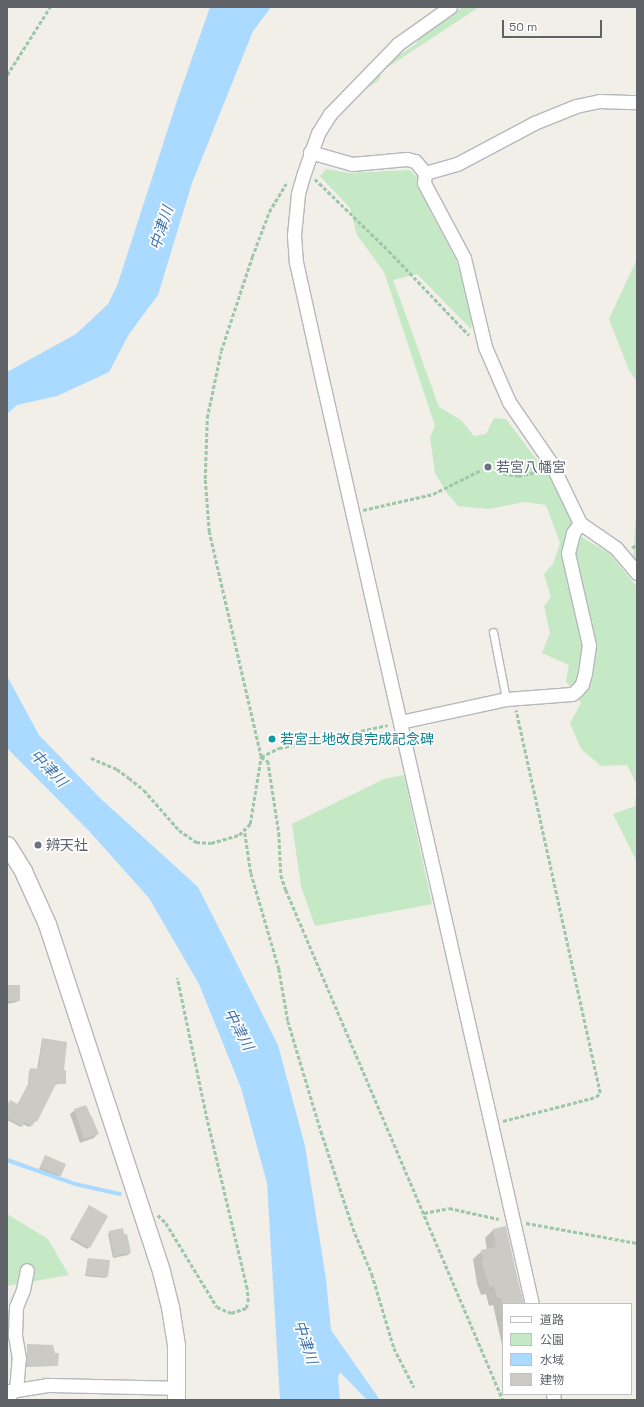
<!DOCTYPE html>
<html>
<head>
<meta charset="utf-8">
<style>
  body { margin:0 }
  #map { position:relative; width:644px; height:1407px; overflow:hidden; background:#f1efe8; font-family:"Space Grotesk","Noto Sans JP",sans-serif }
  div>[style] { position:absolute }
  [style*='--x'] { left:calc(var(--x)*1px); top:calc(var(--y)*1px); width:calc(var(--w)*1px); rotate:calc(var(--a)*1deg) }
  .green>* { inset:0; background:#c5e8c5 }
  .water>* { inset:0; background:#aadaff }
  .shadow>* { inset:0; background:#0003 }
  .stream>* { height:4px; margin:-2px; padding:0 2px; transform-origin:2px; border-radius:2px; background:#aadaff }
  .building>* { inset:0; background:#cccac5 }
  .path>* { height:2.5px; margin-top:-1.25px; transform-origin:0; background:repeating-linear-gradient(90deg,#9cc7a9 0 4px,transparent 0 6px) }
  .roads { filter:drop-shadow(1px 0 #b5b8bc) drop-shadow(-1px 0 #b5b8bc) drop-shadow(0 1px #b5b8bc) drop-shadow(0 -1px #b5b8bc) }
  .service>* { height:7px; margin:-3.5px; padding:0 3.5px; transform-origin:3.5px; border-radius:3.5px; background:#fff }
  .minor>* { height:13px; margin:-6.5px; padding:0 6.5px; transform-origin:6.5px; border-radius:6.5px; background:#fff }
  .tertiary>* { height:17px; margin:-8.5px; padding:0 8.5px; transform-origin:8.5px; border-radius:8.5px; background:#fff }
  .dots>* { width:11px; height:11px; translate:-50% -50%; box-sizing:border-box; border:2px solid #fff; border-radius:50% }
  span { translate:-50% -50%; white-space:nowrap; text-align:center; line-height:1.15; -webkit-text-stroke:3.5px #fff; paint-order:stroke }
  .worship-label { font-size:14px; color:#5b616d }
  .left { translate:0 -50%; text-align:left }
  .culture-label { font-size:14px; color:#0d838f }
  .water-label { font-size:15px; color:#4174aa; font-style:italic }
  .frame { position:absolute; inset:0; border:8px solid #5f6368; pointer-events:none }
  .legend { position:absolute; left:502px; top:1303px; width:130px; height:92px; box-sizing:border-box; background:#fff; border:1px solid #bfc1c3; margin:0; padding:5px 7px; list-style:none; font-size:12px; color:#5f6368 }
  .legend li { display:flex; align-items:center; gap:8px; height:20px }
  .legend b { width:20px; border:1px solid #bfc1c3 }
  .scale { position:absolute; left:502px; top:20px; width:100px; height:18px; box-sizing:border-box; border:2px solid #5f6368; border-top:0; padding-left:5px; font-size:12px; line-height:14px; white-space:nowrap; color:#5f6368; -webkit-text-stroke:3px #fff; paint-order:stroke }
</style>
</head>
<body>
<div id="map">
  <div class="green">
    <div style="clip-path:polygon(463px 7px,479px 7px,382px 71px,379px 80px,352px 99px,382px 66px,416px 44px,422px 33px)"></div>
    <div style="clip-path:polygon(326px 169px,349px 173px,410px 170px,417px 177px,417px 186px,456px 260px,473px 319px,471px 329px,417px 274px,393px 280px,439px 407px,461px 420px,474px 436px,486px 434px,494px 418px,506px 419px,555px 484px,580px 536px,610px 554px,637px 587px,637px 862px,613px 814px,635px 806px,637px 785px,627px 765px,601px 766px,581px 749px,570px 723px,581px 703px,566px 681px,569px 665px,542px 653px,550px 633px,544px 606px,551px 597px,544px 574px,553px 564px,560px 543px,546px 505px,524px 502px,489px 509px,458px 506px,447px 493px,435px 473px,430px 437px,435px 426px,384px 272px,357px 235px,350px 208px,320px 176px)"></div>
    <div style="clip-path:polygon(637px 259px,637px 382px,629px 370px,609px 319px)"></div>
    <div style="clip-path:polygon(637px 501px,637px 563px,633px 558px)"></div>
    <div style="clip-path:polygon(404px 775px,432px 904px,315px 926px,301px 886px,292px 824px,384px 779px)"></div>
    <div style="clip-path:polygon(7px 1214px,48px 1239px,69px 1275px,7px 1286px)"></div>
  </div>
  <div class="water">
    <div style="clip-path:polygon(210px 7px,271px 7px,253px 31px,192px 183px,158px 295px,129px 334px,109px 372px,57px 396px,17px 405px,7px 414px,7px 372px,76px 334px,108px 304px,117px 286px,177px 101px)"></div>
    <div style="clip-path:polygon(7px 676px,39px 735px,100px 798px,198px 887px,226px 942px,278px 1045px,305px 1146px,326px 1279px,331px 1330px,380px 1400px,367px 1400px,340px 1372px,338px 1377px,340px 1400px,280px 1400px,267px 1183px,241px 1088px,199px 984px,149px 898px,90px 832px,7px 748px)"></div>
  </div>
  <div class="shadow">
    <div style="clip-path:polygon(7px 986px,19px 1000px,17px 1002px,7px 1004px)"></div>
    <div style="clip-path:polygon(42px 1039px,63px 1071px,65px 1083px,54px 1085px,34px 1123px,29px 1127px,23px 1124px,21px 1127px,7px 1120px,7px 1105px,10px 1101px,17px 1105px,28px 1085px,29px 1071px,37px 1070px)"></div>
    <div style="clip-path:polygon(75px 1110px,92px 1117px,98px 1133px,94px 1138px,80px 1143px,70px 1114px)"></div>
    <div style="clip-path:polygon(45px 1156px,60px 1175px,58px 1177px,39px 1169px)"></div>
    <div style="clip-path:polygon(88px 1208px,89px 1247px,87px 1249px,70px 1239px)"></div>
    <div style="clip-path:polygon(505px 1227px,523px 1304px,503px 1304px,503px 1349px,493px 1305px,489px 1306px,486px 1294px,481px 1295px,477px 1284px,473px 1259px,482px 1251px,487px 1250px,485px 1238px,493px 1230px)"></div>
    <div style="clip-path:polygon(110px 1232px,130px 1253px,128px 1255px,113px 1258px,108px 1234px)"></div>
    <div style="clip-path:polygon(88px 1259px,107px 1276px,105px 1278px,85px 1276px)"></div>
    <div style="clip-path:polygon(28px 1345px,57px 1366px,25px 1367px)"></div>
  </div>
  <div class="stream">
    <div style="--x:7;--y:1160;--w:72;--a:19.4"></div>
    <div style="--x:75;--y:1184;--w:46;--a:12.5"></div>
  </div>
  <div class="building">
    <div style="clip-path:polygon(7px 985px,20px 985px,20px 1001px,7px 1001px)"></div>
    <div style="clip-path:polygon(42px 1038px,67px 1042px,64px 1070px,66px 1070px,66px 1084px,56px 1084px,37px 1122px,35px 1121px,32px 1126px,25px 1122px,23px 1126px,7px 1118px,7px 1106px,10px 1100px,18px 1104px,29px 1082px,30px 1068px,39px 1069px)"></div>
    <div style="clip-path:polygon(86px 1105px,99px 1134px,84px 1139px,74px 1109px)"></div>
    <div style="clip-path:polygon(45px 1155px,66px 1164px,61px 1176px,40px 1167px)"></div>
    <div style="clip-path:polygon(89px 1205px,108px 1216px,90px 1248px,71px 1237px)"></div>
    <div style="clip-path:polygon(506px 1226px,516px 1272px,524px 1304px,502px 1304px,501px 1298px,497px 1298px,494px 1286px,490px 1287px,481px 1262px,484px 1262px,481px 1250px,496px 1247px,493px 1229px)"></div>
    <div style="clip-path:polygon(123px 1228px,124px 1234px,127px 1234px,131px 1253px,114px 1256px,109px 1231px)"></div>
    <div style="clip-path:polygon(88px 1258px,110px 1260px,108px 1277px,86px 1275px)"></div>
    <div style="clip-path:polygon(27px 1344px,53px 1345px,55px 1353px,59px 1353px,58px 1366px,27px 1366px)"></div>
  </div>
  <div class="path">
    <div style="--x:7;--y:75;--w:80;--a:-57.7"></div>
    <div style="--x:315;--y:179;--w:103;--a:44.2"></div>
    <div style="--x:389;--y:251;--w:116;--a:46.4"></div>
    <div style="--x:503;--y:473;--w:15;--a:11"></div>
    <div style="--x:518;--y:476;--w:24;--a:-12"></div>
    <div style="--x:363;--y:510;--w:72;--a:-12.9"></div>
    <div style="--x:433;--y:494;--w:54;--a:-26.6"></div>
    <div style="--x:632;--y:548;--w:6;--a:-39"></div>
    <div style="--x:261;--y:757;--w:8;--a:30"></div>
    <div style="--x:268;--y:761;--w:73;--a:81.3"></div>
    <div style="--x:279;--y:833;--w:42;--a:87.3"></div>
    <div style="--x:281;--y:875;--w:16;--a:72"></div>
    <div style="--x:286;--y:890;--w:554;--a:66.95"></div>
    <div style="--x:261;--y:757;--w:20;--a:-27"></div>
    <div style="--x:279;--y:748;--w:111;--a:-11.9"></div>
    <div style="--x:91;--y:758;--w:28;--a:23"></div>
    <div style="--x:117;--y:769;--w:15;--a:37"></div>
    <div style="--x:129;--y:778;--w:19;--a:39"></div>
    <div style="--x:144;--y:790;--w:53;--a:48.8"></div>
    <div style="--x:179;--y:830;--w:21;--a:35"></div>
    <div style="--x:196;--y:842;--w:15;--a:4"></div>
    <div style="--x:211;--y:843;--w:29;--a:-16"></div>
    <div style="--x:239;--y:835;--w:16;--a:-45"></div>
    <div style="--x:250;--y:824;--w:68;--a:-80.7"></div>
    <div style="--x:261;--y:757;--w:231;--a:-103"></div>
    <div style="--x:209;--y:532;--w:53;--a:-94.3"></div>
    <div style="--x:205;--y:479;--w:61;--a:-88.1"></div>
    <div style="--x:207;--y:418;--w:68;--a:-78.2"></div>
    <div style="--x:221;--y:351;--w:99;--a:-71.7"></div>
    <div style="--x:252;--y:257;--w:48;--a:-69.3"></div>
    <div style="--x:269;--y:212;--w:33;--a:-59"></div>
    <div style="--x:245;--y:833;--w:40;--a:81.5"></div>
    <div style="--x:251;--y:873;--w:100;--a:73.7"></div>
    <div style="--x:279;--y:969;--w:53;--a:80.2"></div>
    <div style="--x:288;--y:1021;--w:115;--a:73.3"></div>
    <div style="--x:321;--y:1131;--w:102;--a:71.7"></div>
    <div style="--x:353;--y:1228;--w:50;--a:67.6"></div>
    <div style="--x:372;--y:1274;--w:77;--a:73.4"></div>
    <div style="--x:394;--y:1348;--w:44;--a:62.9"></div>
    <div style="--x:503;--y:1121;--w:96;--a:-14.5"></div>
    <div style="--x:596;--y:1097;--w:6;--a:-45"></div>
    <div style="--x:600;--y:1093;--w:392;--a:-102.4"></div>
    <div style="--x:424;--y:1213;--w:25;--a:-11"></div>
    <div style="--x:449;--y:1208;--w:51;--a:12.4"></div>
    <div style="--x:158;--y:1215;--w:11;--a:45"></div>
    <div style="--x:166;--y:1223;--w:98;--a:58.7"></div>
    <div style="--x:217;--y:1307;--w:15;--a:23"></div>
    <div style="--x:231;--y:1313;--w:16;--a:-18"></div>
    <div style="--x:246;--y:1308;--w:6;--a:-72"></div>
    <div style="--x:248;--y:1302;--w:13;--a:-94"></div>
    <div style="--x:247;--y:1289;--w:174;--a:-103.3"></div>
    <div style="--x:207;--y:1120;--w:145;--a:-101.9"></div>
    <div style="--x:526;--y:1223;--w:113;--a:10.2"></div>
  </div>
  <div class="roads">
    <div class="service">
      <div style="--x:493;--y:632;--w:68;--a:79"></div>
    </div>
    <div class="minor">
      <div style="--x:450;--y:7;--w:64;--a:144.6"></div>
      <div style="--x:398;--y:44;--w:98;--a:134.2"></div>
      <div style="--x:330;--y:114;--w:22;--a:122"></div>
      <div style="--x:318;--y:133;--w:46;--a:109.2"></div>
      <div style="--x:303;--y:176;--w:19;--a:106"></div>
      <div style="--x:298;--y:194;--w:41;--a:95.6"></div>
      <div style="--x:294;--y:235;--w:27;--a:86"></div>
      <div style="--x:296;--y:262;--w:129;--a:77.5"></div>
      <div style="--x:324;--y:388;--w:939;--a:77.21"></div>
      <div style="--x:310;--y:152;--w:44;--a:15.9"></div>
      <div style="--x:352;--y:164;--w:55;--a:-5.2"></div>
      <div style="--x:407;--y:159;--w:8;--a:14"></div>
      <div style="--x:415;--y:161;--w:16;--a:50"></div>
      <div style="--x:425;--y:173;--w:33;--a:-16"></div>
      <div style="--x:457;--y:164;--w:87;--a:-28"></div>
      <div style="--x:534;--y:123;--w:45;--a:-22"></div>
      <div style="--x:576;--y:106;--w:24;--a:-12"></div>
      <div style="--x:599;--y:101;--w:38;--a:2"></div>
      <div style="--x:425;--y:173;--w:10;--a:96"></div>
      <div style="--x:424;--y:183;--w:85;--a:61.9"></div>
      <div style="--x:464;--y:258;--w:91;--a:76.7"></div>
      <div style="--x:485;--y:347;--w:60;--a:66.4"></div>
      <div style="--x:509;--y:402;--w:74;--a:55.5"></div>
      <div style="--x:551;--y:463;--w:67;--a:64.2"></div>
      <div style="--x:580;--y:523;--w:44;--a:34.8"></div>
      <div style="--x:616;--y:548;--w:33;--a:50"></div>
      <div style="--x:400;--y:722;--w:108;--a:-12.2"></div>
      <div style="--x:506;--y:699;--w:66;--a:-4.3"></div>
      <div style="--x:572;--y:694;--w:6;--a:-39"></div>
      <div style="--x:577;--y:690;--w:8;--a:-50"></div>
      <div style="--x:582;--y:684;--w:11;--a:-75"></div>
      <div style="--x:585;--y:673;--w:28;--a:-82"></div>
      <div style="--x:589;--y:645;--w:94;--a:-102.9"></div>
      <div style="--x:568;--y:553;--w:21;--a:-76"></div>
      <div style="--x:573;--y:533;--w:12;--a:-55"></div>
      <div style="--x:16;--y:1390;--w:32;--a:-85"></div>
      <div style="--x:19;--y:1358;--w:23;--a:-100"></div>
      <div style="--x:15;--y:1335;--w:28;--a:-88"></div>
      <div style="--x:16;--y:1307;--w:18;--a:-68"></div>
      <div style="--x:23;--y:1290;--w:20;--a:-79"></div>
      <div style="--x:553;--y:1394;--w:6;--a:81"></div>
      <div style="--x:9;--y:1400;--w:9;--a:-84"></div>
      <div style="--x:10;--y:1391;--w:36;--a:-9"></div>
      <div style="--x:46;--y:1385;--w:130;--a:1.3"></div>
    </div>
    <div class="tertiary">
      <div style="--x:7;--y:845;--w:31;--a:58"></div>
      <div style="--x:23;--y:871;--w:58;--a:65.6"></div>
      <div style="--x:47;--y:924;--w:365;--a:71.8"></div>
      <div style="--x:161;--y:1271;--w:37;--a:76"></div>
      <div style="--x:170;--y:1307;--w:38;--a:81"></div>
      <div style="--x:176;--y:1345;--w:55;--a:90"></div>
    </div>
  </div>
  <div class="dots">
    <div style="left:488px;top:467px;background:#6b7280"></div>
    <div style="left:272px;top:739px;background:#0f9aa8"></div>
    <div style="left:38px;top:845px;background:#6b7280"></div>
  </div>
  <div class="worship-label">
    <span class="left" style="left:496px;top:467px">若宮八幡宮</span>
    <span class="left" style="left:46px;top:845px">辨天社</span>
  </div>
  <div class="culture-label">
    <span class="left" style="left:280px;top:739px">若宮土地改良完成記念碑</span>
  </div>
  <div class="water-label">
    <span style="left:161px;top:228px;rotate:-72deg">中津川</span>
    <span style="left:49px;top:768px;rotate:46deg">中津川</span>
    <span style="left:239px;top:1029px;rotate:62deg">中津川</span>
    <span style="left:306px;top:1342px;rotate:72deg">中津川</span>
  </div>
  <div class="frame"></div>
  <ul class="legend">
  <li><b style="height:5px;background:#fff"></b>道路</li>
  <li><b style="height:11px;background:#c5e8c5"></b>公園</li>
  <li><b style="height:11px;background:#aadaff"></b>水域</li>
  <li><b style="height:11px;background:#cccac5"></b>建物</li>
  </ul>
  <div class="scale">50 m</div>
</div>
</body>
</html>
